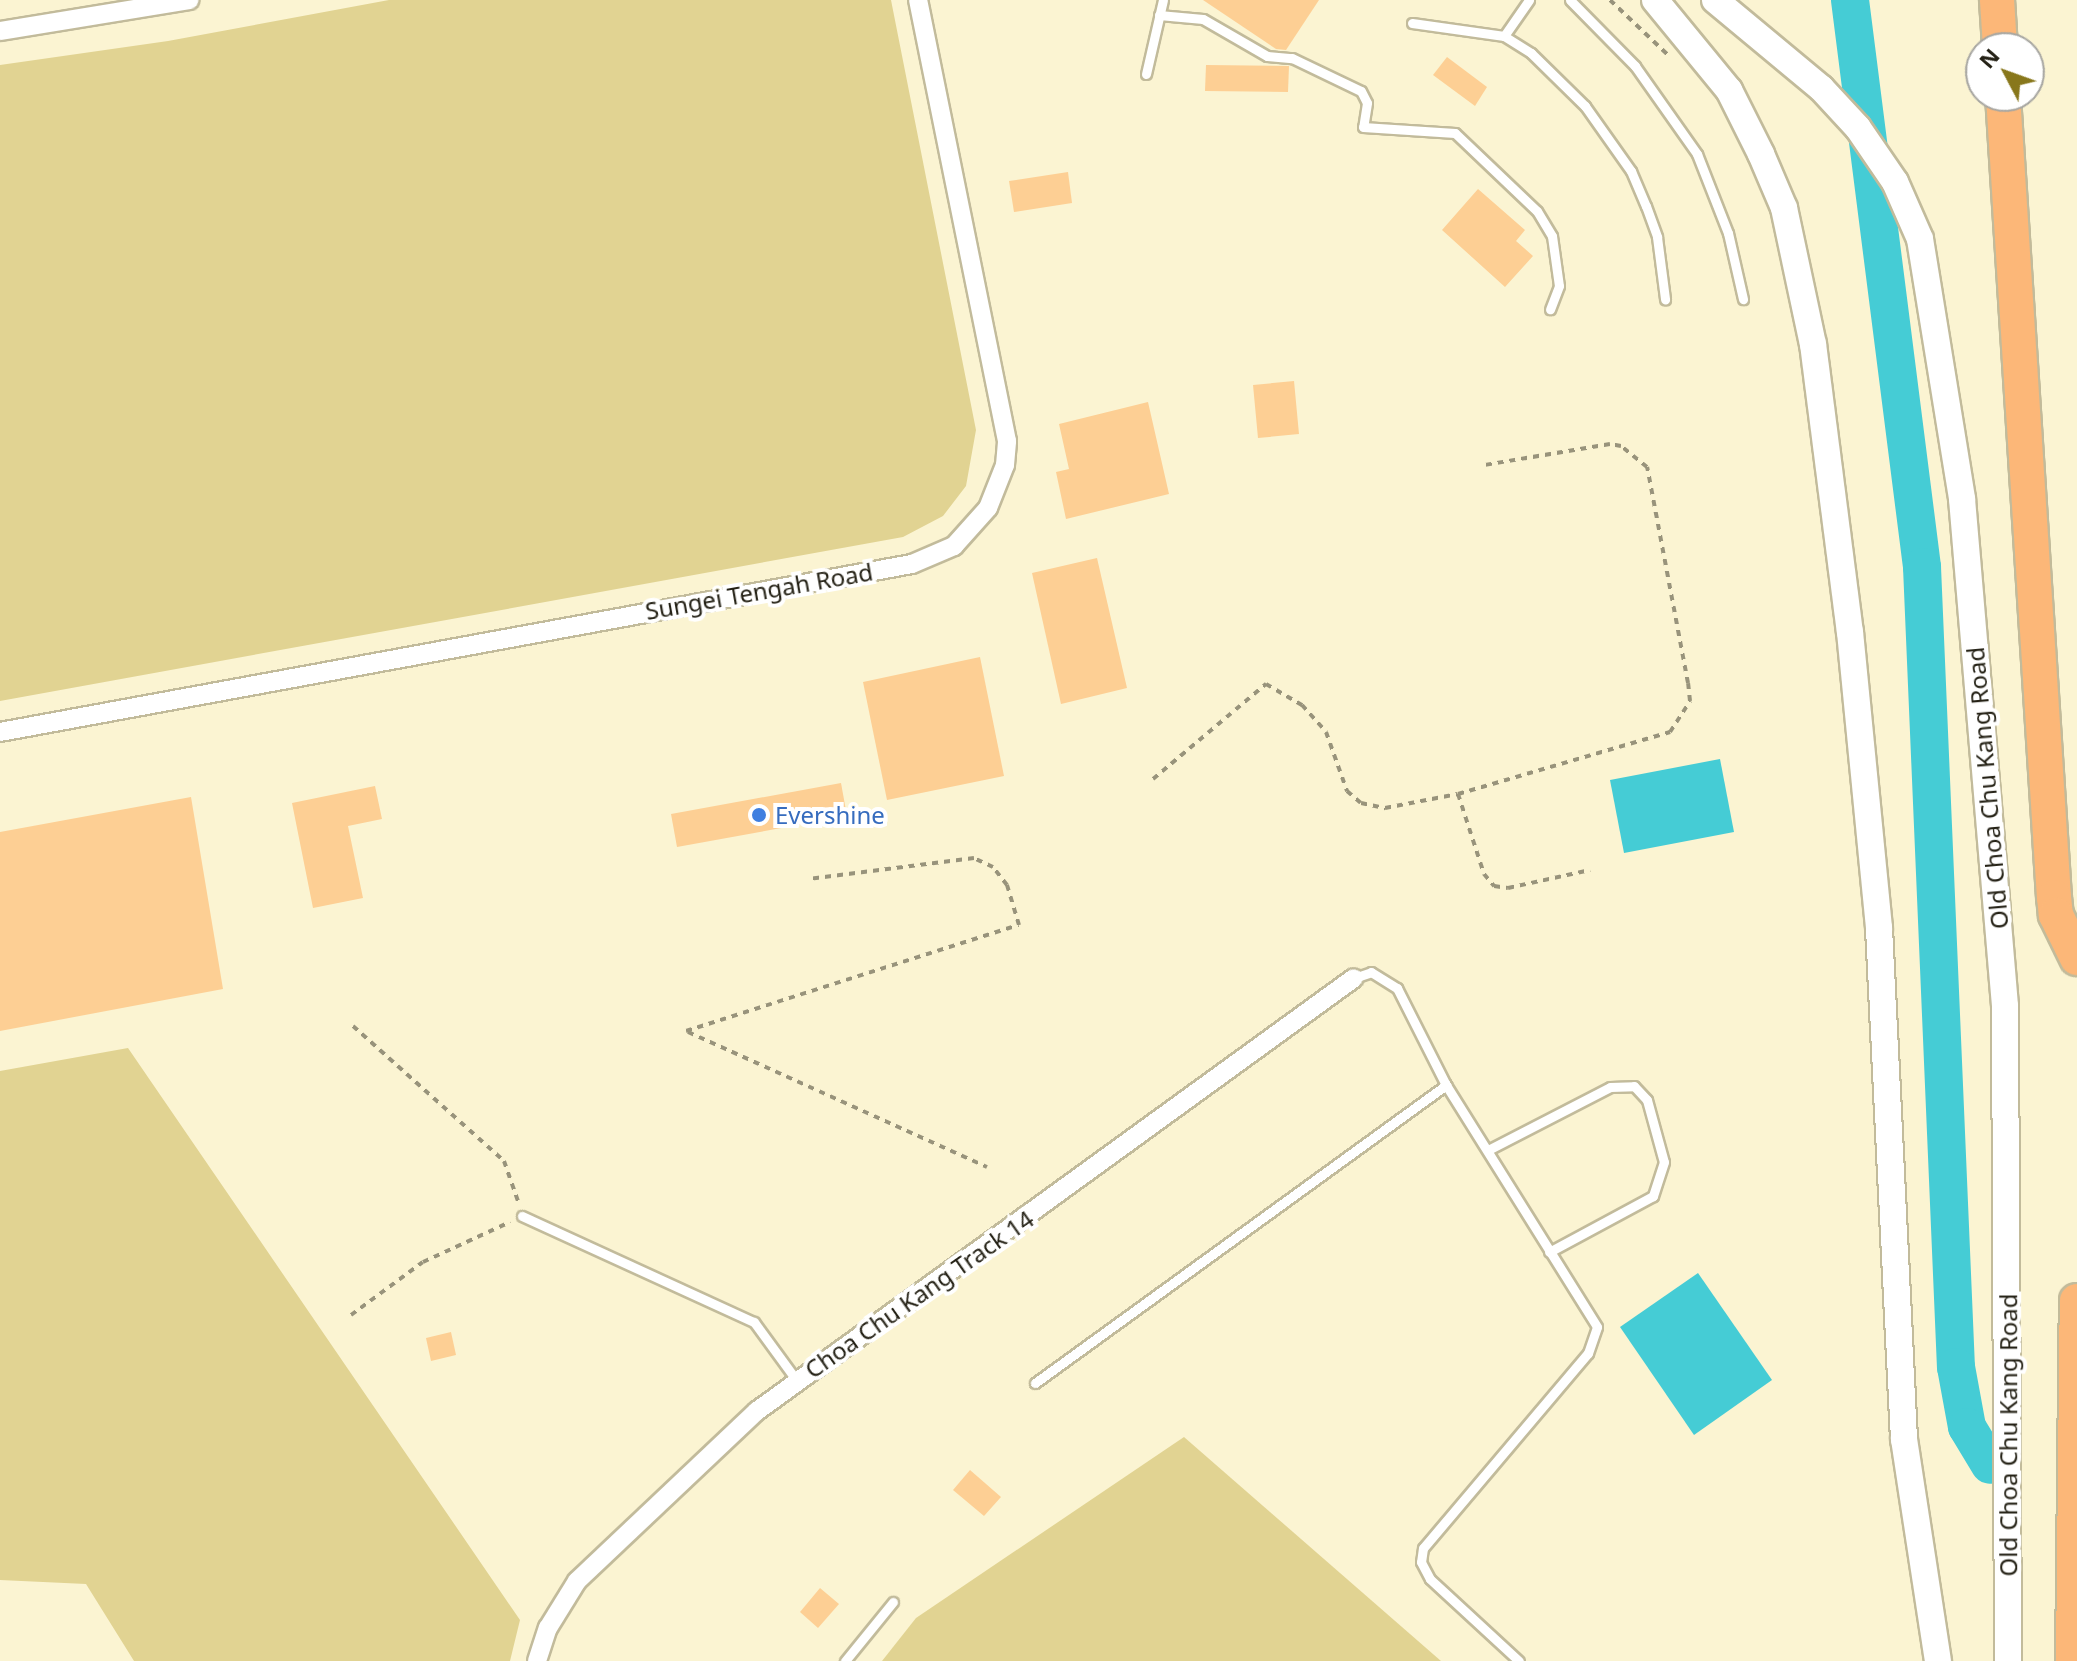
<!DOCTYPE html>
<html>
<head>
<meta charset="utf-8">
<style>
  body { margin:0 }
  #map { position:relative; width:2077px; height:1661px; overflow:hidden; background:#fbf4d2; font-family:"Noto Sans",sans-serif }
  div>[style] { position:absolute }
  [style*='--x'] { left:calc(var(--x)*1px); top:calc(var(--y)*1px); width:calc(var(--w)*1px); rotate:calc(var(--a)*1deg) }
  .green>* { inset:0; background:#e1d392 }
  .water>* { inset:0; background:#45ccd5 }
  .river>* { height:38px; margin:-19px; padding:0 19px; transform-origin:19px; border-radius:19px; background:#45ccd5 }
  .building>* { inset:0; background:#fdcf94 }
  .path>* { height:4px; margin-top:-2px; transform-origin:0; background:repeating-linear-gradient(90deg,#98937b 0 6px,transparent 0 12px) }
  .roads { filter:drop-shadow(2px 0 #c2bb9b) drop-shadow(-2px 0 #c2bb9b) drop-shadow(0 2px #c2bb9b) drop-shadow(0 -2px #c2bb9b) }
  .service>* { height:9px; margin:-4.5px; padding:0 4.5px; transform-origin:4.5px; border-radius:4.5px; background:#fff }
  .minor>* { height:18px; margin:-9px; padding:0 9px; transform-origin:9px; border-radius:9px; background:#fff }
  .secondary>* { height:26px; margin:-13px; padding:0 13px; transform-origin:13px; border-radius:13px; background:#fff }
  .motorway>* { height:34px; margin:-17px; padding:0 17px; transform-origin:17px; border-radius:17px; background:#fcb778 }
  .dots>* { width:22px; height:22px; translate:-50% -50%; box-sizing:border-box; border:4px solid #fff; border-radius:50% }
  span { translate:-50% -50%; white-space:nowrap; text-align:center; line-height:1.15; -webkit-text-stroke:8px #fff; paint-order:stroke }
  .street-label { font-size:24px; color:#242115 }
  .shop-label { font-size:24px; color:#366cbe }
  .left { translate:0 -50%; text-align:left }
  .north { position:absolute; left:1965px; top:32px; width:80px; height:80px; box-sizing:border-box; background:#fff; border:2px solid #a7a6a1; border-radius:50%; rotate:311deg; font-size:22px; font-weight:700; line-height:32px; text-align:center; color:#242115 }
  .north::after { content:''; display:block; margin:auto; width:28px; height:36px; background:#88771b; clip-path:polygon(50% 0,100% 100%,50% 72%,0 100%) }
</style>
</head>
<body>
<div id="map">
  <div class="green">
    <div style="clip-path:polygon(389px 0,891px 0,976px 430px,966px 486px,943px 516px,903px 537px,0 701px,0 65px,168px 41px)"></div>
    <div style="clip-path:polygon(128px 1048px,520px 1620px,510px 1661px,134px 1661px,86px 1584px,0 1580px,0 1071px)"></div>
    <div style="clip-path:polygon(1184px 1437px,1441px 1661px,882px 1661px,916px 1618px)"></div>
  </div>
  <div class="water">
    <div style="clip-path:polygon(1720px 759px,1734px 832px,1624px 853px,1610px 780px)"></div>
    <div style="clip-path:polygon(1698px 1273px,1772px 1380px,1694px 1435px,1620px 1327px)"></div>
  </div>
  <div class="river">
    <div style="--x:1850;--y:0;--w:572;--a:82.76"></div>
    <div style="--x:1922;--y:567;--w:801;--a:87.57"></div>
    <div style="--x:1956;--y:1367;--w:61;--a:79.6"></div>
    <div style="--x:1967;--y:1427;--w:44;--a:58.8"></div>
  </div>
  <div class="building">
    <div style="clip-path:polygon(1203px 0,1319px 0,1286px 50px,1276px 49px)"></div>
    <div style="clip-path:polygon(1447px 57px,1487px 87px,1475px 106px,1433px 75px)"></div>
    <div style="clip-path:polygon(1206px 65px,1289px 66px,1288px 92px,1205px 91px)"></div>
    <div style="clip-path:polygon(1068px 172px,1072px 203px,1014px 212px,1009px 181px)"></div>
    <div style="clip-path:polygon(1478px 189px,1525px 230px,1516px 241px,1533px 256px,1505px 287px,1442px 230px)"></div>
    <div style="clip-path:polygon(1294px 381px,1299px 434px,1258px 438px,1253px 385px)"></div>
    <div style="clip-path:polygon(1148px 402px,1169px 494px,1066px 519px,1056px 472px,1069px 469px,1059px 424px)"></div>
    <div style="clip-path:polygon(1097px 558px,1127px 688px,1061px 704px,1032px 573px)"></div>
    <div style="clip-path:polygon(980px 657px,1004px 776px,887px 800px,863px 682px)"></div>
    <div style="clip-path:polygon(841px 783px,847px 816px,677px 847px,671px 814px)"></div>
    <div style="clip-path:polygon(375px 786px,382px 819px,348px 826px,363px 898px,313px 908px,292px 803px)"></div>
    <div style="clip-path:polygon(191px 797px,223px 989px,0 1031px,0 832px)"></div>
    <div style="clip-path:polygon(451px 1332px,456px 1355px,431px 1361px,426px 1338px)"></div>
    <div style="clip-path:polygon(970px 1470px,1001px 1497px,984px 1516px,953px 1490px)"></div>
    <div style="clip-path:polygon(820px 1588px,839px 1604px,818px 1628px,800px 1612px)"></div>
  </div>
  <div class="path">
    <div style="--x:1610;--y:0;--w:80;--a:43.5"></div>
    <div style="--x:1153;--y:779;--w:148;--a:-40.1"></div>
    <div style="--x:1266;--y:684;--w:42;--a:30.3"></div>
    <div style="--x:1302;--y:705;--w:36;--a:48"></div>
    <div style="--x:1326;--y:732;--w:63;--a:70.4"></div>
    <div style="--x:1347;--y:791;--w:18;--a:41"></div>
    <div style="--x:1361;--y:803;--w:25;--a:12"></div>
    <div style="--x:1385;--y:808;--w:74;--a:-10.9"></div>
    <div style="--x:1458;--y:794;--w:221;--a:-16.3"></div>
    <div style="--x:1670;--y:732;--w:37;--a:-57"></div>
    <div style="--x:1690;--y:701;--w:18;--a:-96"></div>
    <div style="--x:1688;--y:683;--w:220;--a:-100.7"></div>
    <div style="--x:1647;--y:467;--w:33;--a:-141"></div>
    <div style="--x:1621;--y:446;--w:11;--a:-170"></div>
    <div style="--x:1610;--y:444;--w:128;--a:170.5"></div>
    <div style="--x:1458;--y:794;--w:84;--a:72"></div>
    <div style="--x:1484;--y:874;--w:16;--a:50"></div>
    <div style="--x:1494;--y:886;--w:14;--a:8"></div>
    <div style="--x:1508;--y:888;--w:84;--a:-12.4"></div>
    <div style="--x:353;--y:1026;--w:203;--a:41.8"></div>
    <div style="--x:504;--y:1161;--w:46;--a:70.8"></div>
    <div style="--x:686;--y:1031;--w:349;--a:-17.7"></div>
    <div style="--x:1019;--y:925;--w:42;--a:-106.7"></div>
    <div style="--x:1007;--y:885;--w:23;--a:-128"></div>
    <div style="--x:993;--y:867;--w:21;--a:-155"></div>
    <div style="--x:974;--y:858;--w:167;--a:172.8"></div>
    <div style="--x:688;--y:1032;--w:328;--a:24.3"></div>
    <div style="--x:351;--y:1315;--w:89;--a:-36.4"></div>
    <div style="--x:423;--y:1262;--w:96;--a:-24.7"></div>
  </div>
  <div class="roads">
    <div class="service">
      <div style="--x:1570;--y:0;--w:93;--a:45.4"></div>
      <div style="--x:1635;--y:66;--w:108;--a:54.8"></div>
      <div style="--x:1697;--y:154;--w:85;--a:68.6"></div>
      <div style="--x:1728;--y:233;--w:68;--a:77.2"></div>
      <div style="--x:1159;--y:15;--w:44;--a:5.2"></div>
      <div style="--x:1203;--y:19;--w:74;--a:30"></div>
      <div style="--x:1267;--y:56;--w:25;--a:5"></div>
      <div style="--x:1292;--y:58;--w:76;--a:25.6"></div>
      <div style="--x:1361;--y:91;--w:13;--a:63"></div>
      <div style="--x:1367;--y:103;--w:24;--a:99"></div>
      <div style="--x:1363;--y:127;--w:92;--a:3.7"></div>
      <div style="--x:1455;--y:133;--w:113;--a:43.6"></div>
      <div style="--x:1537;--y:211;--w:29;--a:59"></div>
      <div style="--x:1552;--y:236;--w:50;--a:82"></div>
      <div style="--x:1559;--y:286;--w:25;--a:111"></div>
      <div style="--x:1412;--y:23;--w:93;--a:8"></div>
      <div style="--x:1504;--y:36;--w:32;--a:32"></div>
      <div style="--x:1531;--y:53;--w:76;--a:44.5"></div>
      <div style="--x:1585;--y:106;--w:80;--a:54.7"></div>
      <div style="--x:1631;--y:171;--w:38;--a:67"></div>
      <div style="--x:1646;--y:206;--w:33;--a:70"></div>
      <div style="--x:1657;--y:237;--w:63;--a:82.6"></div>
      <div style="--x:1504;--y:36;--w:44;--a:-55.2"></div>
      <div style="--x:1146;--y:74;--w:76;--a:-77.1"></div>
      <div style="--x:1354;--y:978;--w:18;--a:-19"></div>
      <div style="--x:1371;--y:972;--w:31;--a:32"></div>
      <div style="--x:1397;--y:988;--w:109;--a:63.2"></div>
      <div style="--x:1446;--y:1085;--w:285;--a:58"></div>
      <div style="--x:1597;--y:1327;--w:28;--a:109"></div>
      <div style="--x:1588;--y:1353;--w:255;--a:130.2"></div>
      <div style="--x:1423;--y:1548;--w:14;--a:98"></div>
      <div style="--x:1421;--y:1562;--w:19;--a:62"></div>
      <div style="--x:1430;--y:1579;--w:121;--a:42.7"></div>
      <div style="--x:1488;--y:1150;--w:137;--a:-27.3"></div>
      <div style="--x:1610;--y:1087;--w:24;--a:-2"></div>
      <div style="--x:1634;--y:1086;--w:19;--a:47"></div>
      <div style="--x:1647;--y:1100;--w:64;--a:74.7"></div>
      <div style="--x:1664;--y:1162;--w:36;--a:108"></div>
      <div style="--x:1653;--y:1196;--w:118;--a:151.7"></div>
      <div style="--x:522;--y:1216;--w:255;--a:24.6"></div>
      <div style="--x:754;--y:1322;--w:73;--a:53.9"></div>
      <div style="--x:1035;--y:1383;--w:508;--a:-35.94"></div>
      <div style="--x:845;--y:1661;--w:76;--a:-50.9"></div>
    </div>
    <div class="minor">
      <div style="--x:0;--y:31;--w:192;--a:-9.3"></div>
      <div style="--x:0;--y:732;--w:927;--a:-10.44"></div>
      <div style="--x:912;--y:564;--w:46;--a:-23.2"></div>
      <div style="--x:954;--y:546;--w:51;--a:-48.2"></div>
      <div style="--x:988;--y:508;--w:46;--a:-68.4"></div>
      <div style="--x:1005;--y:465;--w:24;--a:-85"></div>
      <div style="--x:1007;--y:441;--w:450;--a:-101.4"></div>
      <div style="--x:537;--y:1661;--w:35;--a:-72"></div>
      <div style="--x:548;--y:1628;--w:55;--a:-58.3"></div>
      <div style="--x:577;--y:1581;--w:248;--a:-43.4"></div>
      <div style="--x:757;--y:1411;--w:737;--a:-35.95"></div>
    </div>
    <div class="secondary">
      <div style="--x:1655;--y:0;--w:117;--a:50.6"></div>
      <div style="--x:1729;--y:90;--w:72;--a:63.4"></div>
      <div style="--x:1761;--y:154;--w:59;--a:66.9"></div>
      <div style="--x:1784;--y:208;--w:139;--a:78"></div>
      <div style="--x:1813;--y:344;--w:290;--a:82.7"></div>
      <div style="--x:1850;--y:632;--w:297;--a:84.4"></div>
      <div style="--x:1879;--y:928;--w:512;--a:87.2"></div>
      <div style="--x:1904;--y:1439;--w:225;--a:81.3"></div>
      <div style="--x:1715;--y:0;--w:138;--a:39.7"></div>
      <div style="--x:1821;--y:88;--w:54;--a:47.2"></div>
      <div style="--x:1858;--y:128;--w:65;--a:55.6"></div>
      <div style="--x:1895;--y:182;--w:62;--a:66.3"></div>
      <div style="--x:1920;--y:239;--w:263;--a:80.8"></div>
      <div style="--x:1962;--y:499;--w:509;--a:85.15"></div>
      <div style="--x:2005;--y:1006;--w:655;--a:89.74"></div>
    </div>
    <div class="motorway">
      <div style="--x:1997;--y:0;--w:48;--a:86.4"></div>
      <div style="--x:2003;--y:96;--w:803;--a:86.36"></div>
      <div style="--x:2054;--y:897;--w:18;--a:84"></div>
      <div style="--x:2056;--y:915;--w:48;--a:64"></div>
      <div style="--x:2073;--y:1661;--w:360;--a:-89.4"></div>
    </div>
  </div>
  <div class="dots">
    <div style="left:759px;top:815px;background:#3f7fe0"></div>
  </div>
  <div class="street-label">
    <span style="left:759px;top:591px;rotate:-10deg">Sungei Tengah Road</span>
    <span style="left:1987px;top:788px;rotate:-95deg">Old Choa Chu Kang Road</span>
    <span style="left:919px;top:1294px;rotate:-35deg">Choa Chu Kang Track 14</span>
    <span style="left:2008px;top:1435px;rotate:-90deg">Old Choa Chu Kang Road</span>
  </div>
  <div class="shop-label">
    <span class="left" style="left:775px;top:815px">Evershine</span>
  </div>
  <div class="north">N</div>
</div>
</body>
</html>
